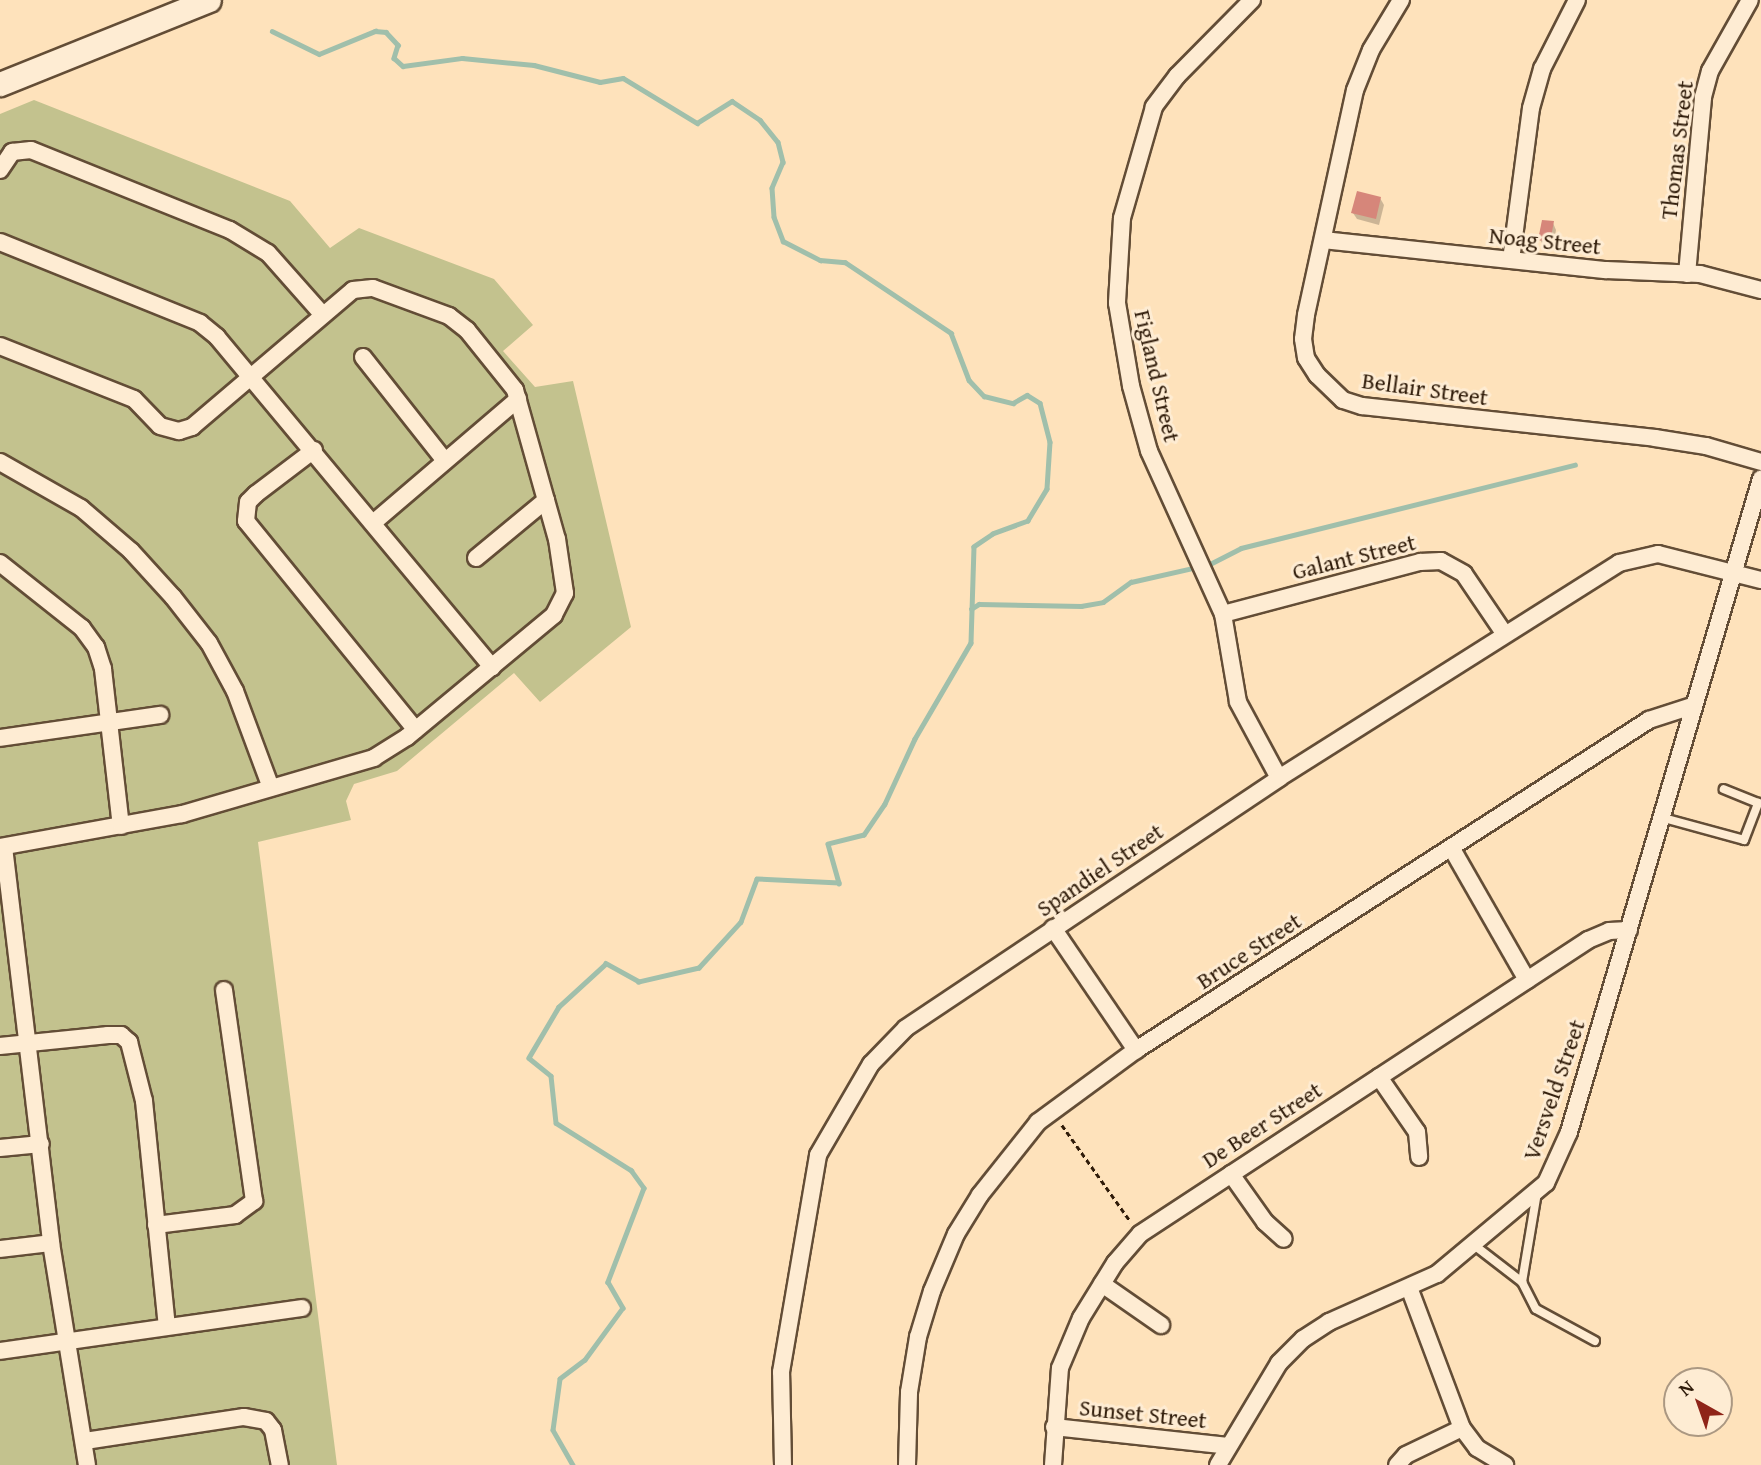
<!DOCTYPE html>
<html>
<head>
<meta charset="utf-8">
<style>
  body { margin:0 }
  #map { position:relative; width:1761px; height:1465px; overflow:hidden; background:#fee2bb; font-family:"Gentium Book Plus",serif }
  div>[style] { position:absolute }
  [style*='--x'] { left:calc(var(--x)*1px); top:calc(var(--y)*1px); width:calc(var(--w)*1px); rotate:calc(var(--a)*1deg) }
  .green>* { inset:0; background:#c3c28e }
  .shadow>* { inset:0; background:#0003 }
  .stream>* { height:4.5px; margin:-2.25px; padding:0 2.25px; transform-origin:2.25px; border-radius:2.25px; background:#a0bfab }
  .building>* { inset:0; background:#d6867a }
  .path>* { height:2.5px; margin-top:-1.25px; transform-origin:0; background:repeating-linear-gradient(90deg,#2f1b09 0 5px,transparent 0 8.5px) }
  .roads { filter:drop-shadow(2px 0 #634d36) drop-shadow(-2px 0 #634d36) drop-shadow(0 2px #634d36) drop-shadow(0 -2px #634d36) }
  .lane>* { height:8px; margin:-4px; padding:0 4px; transform-origin:4px; border-radius:4px; background:#feecd3 }
  .street>* { height:16px; margin:-8px; padding:0 8px; transform-origin:8px; border-radius:8px; background:#feecd3 }
  .secondary>* { height:23px; margin:-11.5px; padding:0 11.5px; transform-origin:11.5px; border-radius:11.5px; background:#feecd3 }
  span { translate:-50% -50%; white-space:nowrap; text-align:center; line-height:1.15; -webkit-text-stroke:6px #feecd3; paint-order:stroke }
  .street-label { font-size:23px; color:#2f1b09 }
  .north { position:absolute; left:1663px; top:1367px; width:70px; height:70px; box-sizing:border-box; background:#feecd3; border:2px solid #ab9882; border-radius:50%; rotate:320deg; font-size:19px; font-weight:700; line-height:28px; text-align:center; color:#2f1b09 }
  .north::after { content:''; display:block; margin:auto; width:24px; height:32px; background:#8f2418; clip-path:polygon(50% 0,100% 100%,50% 72%,0 100%) }
</style>
</head>
<body>
<div id="map">
  <div class="green">
    <div style="clip-path:polygon(34px 100px,290px 201px,330px 248px,359px 228px,494px 279px,533px 325px,503px 351px,535px 387px,573px 381px,631px 627px,540px 702px,514px 673px,397px 771px,354px 784px,346px 801px,351px 820px,258px 842px,337px 1465px,0 1465px,0 114px)"></div>
  </div>
  <div class="shadow">
    <div style="clip-path:polygon(1380px 198px,1384px 205px,1379px 225px,1357px 219px,1353px 213px)"></div>
    <div style="clip-path:polygon(1553px 223px,1556px 230px,1553px 248px,1544px 246px,1540px 240px)"></div>
  </div>
  <div class="stream">
    <div style="--x:272;--y:31;--w:52;--a:26.1"></div>
    <div style="--x:319;--y:54;--w:61;--a:-22.3"></div>
    <div style="--x:375;--y:31;--w:11;--a:5"></div>
    <div style="--x:386;--y:32;--w:18;--a:47"></div>
    <div style="--x:398;--y:45;--w:14;--a:107"></div>
    <div style="--x:394;--y:58;--w:12;--a:42"></div>
    <div style="--x:403;--y:66;--w:60;--a:-7.7"></div>
    <div style="--x:462;--y:58;--w:72;--a:5.6"></div>
    <div style="--x:534;--y:65;--w:68;--a:14.4"></div>
    <div style="--x:600;--y:82;--w:23;--a:-10"></div>
    <div style="--x:623;--y:78;--w:87;--a:31.3"></div>
    <div style="--x:697;--y:123;--w:41;--a:-32.2"></div>
    <div style="--x:732;--y:101;--w:34;--a:34"></div>
    <div style="--x:760;--y:120;--w:28;--a:51"></div>
    <div style="--x:778;--y:142;--w:21;--a:76"></div>
    <div style="--x:783;--y:162;--w:28;--a:113"></div>
    <div style="--x:772;--y:188;--w:29;--a:86"></div>
    <div style="--x:774;--y:217;--w:26;--a:69"></div>
    <div style="--x:783;--y:241;--w:42;--a:27.2"></div>
    <div style="--x:820;--y:260;--w:25;--a:5"></div>
    <div style="--x:845;--y:262;--w:128;--a:33.8"></div>
    <div style="--x:951;--y:333;--w:50;--a:69"></div>
    <div style="--x:969;--y:380;--w:22;--a:47"></div>
    <div style="--x:984;--y:396;--w:30;--a:14"></div>
    <div style="--x:1013;--y:403;--w:16;--a:-30"></div>
    <div style="--x:1027;--y:395;--w:15;--a:32"></div>
    <div style="--x:1040;--y:403;--w:40;--a:75.6"></div>
    <div style="--x:1050;--y:442;--w:47;--a:93.7"></div>
    <div style="--x:1047;--y:489;--w:37;--a:121"></div>
    <div style="--x:1028;--y:521;--w:37;--a:160"></div>
    <div style="--x:993;--y:534;--w:23;--a:146"></div>
    <div style="--x:974;--y:547;--w:96;--a:91.8"></div>
    <div style="--x:971;--y:643;--w:111;--a:120.3"></div>
    <div style="--x:915;--y:739;--w:72;--a:114.8"></div>
    <div style="--x:885;--y:804;--w:37;--a:124"></div>
    <div style="--x:864;--y:835;--w:37;--a:166"></div>
    <div style="--x:828;--y:844;--w:41;--a:74.2"></div>
    <div style="--x:839;--y:883;--w:82;--a:-177.2"></div>
    <div style="--x:757;--y:879;--w:46;--a:110.4"></div>
    <div style="--x:741;--y:922;--w:62;--a:132.4"></div>
    <div style="--x:699;--y:968;--w:62;--a:166.9"></div>
    <div style="--x:639;--y:982;--w:38;--a:-151"></div>
    <div style="--x:606;--y:964;--w:64;--a:137.5"></div>
    <div style="--x:559;--y:1007;--w:59;--a:120.5"></div>
    <div style="--x:529;--y:1058;--w:28;--a:39"></div>
    <div style="--x:551;--y:1076;--w:47;--a:83.9"></div>
    <div style="--x:556;--y:1123;--w:89;--a:32.1"></div>
    <div style="--x:631;--y:1170;--w:22;--a:54"></div>
    <div style="--x:644;--y:1188;--w:101;--a:111"></div>
    <div style="--x:608;--y:1282;--w:30;--a:60"></div>
    <div style="--x:623;--y:1308;--w:64;--a:126.2"></div>
    <div style="--x:585;--y:1360;--w:31;--a:143"></div>
    <div style="--x:560;--y:1379;--w:51;--a:97.8"></div>
    <div style="--x:553;--y:1430;--w:40;--a:60.3"></div>
    <div style="--x:1206;--y:566;--w:39;--a:-27"></div>
    <div style="--x:1241;--y:548;--w:344;--a:-14"></div>
    <div style="--x:971;--y:609;--w:9;--a:-32"></div>
    <div style="--x:979;--y:604;--w:102;--a:1.1"></div>
    <div style="--x:1081;--y:606;--w:22;--a:-10"></div>
    <div style="--x:1103;--y:602;--w:34;--a:-36"></div>
    <div style="--x:1131;--y:582;--w:68;--a:-12.8"></div>
  </div>
  <div class="building">
    <div style="clip-path:polygon(1357px 191px,1381px 197px,1376px 219px,1351px 213px)"></div>
    <div style="clip-path:polygon(1542px 220px,1554px 221px,1550px 242px,1538px 240px)"></div>
  </div>
  <div class="path">
    <div style="--x:1062;--y:1125;--w:119;--a:54.6"></div>
  </div>
  <div class="roads">
    <div class="lane">
      <div style="--x:1660;--y:817;--w:87;--a:15.3"></div>
      <div style="--x:1744;--y:840;--w:40;--a:-69"></div>
      <div style="--x:1758;--y:803;--w:37;--a:-158"></div>
      <div style="--x:1474;--y:1245;--w:61;--a:37.6"></div>
      <div style="--x:1522;--y:1282;--w:91;--a:-80.5"></div>
      <div style="--x:1522;--y:1282;--w:30;--a:63"></div>
      <div style="--x:1536;--y:1309;--w:67;--a:28.5"></div>
    </div>
    <div class="street">
      <div style="--x:1252;--y:0;--w:107;--a:134.6"></div>
      <div style="--x:1177;--y:76;--w:39;--a:127"></div>
      <div style="--x:1154;--y:107;--w:116;--a:106.1"></div>
      <div style="--x:1122;--y:218;--w:85;--a:93.4"></div>
      <div style="--x:1117;--y:303;--w:84;--a:80.4"></div>
      <div style="--x:1131;--y:386;--w:67;--a:74.5"></div>
      <div style="--x:1149;--y:451;--w:179;--a:65.6"></div>
      <div style="--x:1223;--y:614;--w:89;--a:80.3"></div>
      <div style="--x:1238;--y:702;--w:86;--a:61.7"></div>
      <div style="--x:1401;--y:0;--w:58;--a:121"></div>
      <div style="--x:1371;--y:50;--w:43;--a:111.8"></div>
      <div style="--x:1355;--y:90;--w:230;--a:102.3"></div>
      <div style="--x:1306;--y:315;--w:24;--a:97"></div>
      <div style="--x:1303;--y:339;--w:19;--a:81"></div>
      <div style="--x:1306;--y:358;--w:20;--a:57"></div>
      <div style="--x:1317;--y:375;--w:36;--a:44"></div>
      <div style="--x:1343;--y:400;--w:20;--a:18"></div>
      <div style="--x:1362;--y:406;--w:295;--a:6.2"></div>
      <div style="--x:1655;--y:438;--w:52;--a:8.9"></div>
      <div style="--x:1706;--y:446;--w:57;--a:16.2"></div>
      <div style="--x:0;--y:170;--w:22;--a:-56"></div>
      <div style="--x:12;--y:152;--w:19;--a:-6"></div>
      <div style="--x:31;--y:150;--w:214;--a:21.9"></div>
      <div style="--x:230;--y:230;--w:44;--a:31.2"></div>
      <div style="--x:268;--y:253;--w:81;--a:48.5"></div>
      <div style="--x:1323;--y:240;--w:285;--a:6.1"></div>
      <div style="--x:1606;--y:270;--w:94;--a:2.4"></div>
      <div style="--x:1700;--y:274;--w:63;--a:14.7"></div>
      <div style="--x:0;--y:242;--w:216;--a:22"></div>
      <div style="--x:200;--y:323;--w:22;--a:39"></div>
      <div style="--x:217;--y:337;--w:430;--a:50.2"></div>
      <div style="--x:1511;--y:260;--w:153;--a:-82.5"></div>
      <div style="--x:1531;--y:108;--w:41;--a:-74.2"></div>
      <div style="--x:1542;--y:69;--w:77;--a:-63.1"></div>
      <div style="--x:1687;--y:274;--w:178;--a:-84.8"></div>
      <div style="--x:1703;--y:97;--w:27;--a:-75"></div>
      <div style="--x:1710;--y:71;--w:81;--a:-60.6"></div>
      <div style="--x:0;--y:346;--w:144;--a:21.6"></div>
      <div style="--x:134;--y:399;--w:37;--a:46"></div>
      <div style="--x:160;--y:426;--w:20;--a:15"></div>
      <div style="--x:179;--y:431;--w:14;--a:-17"></div>
      <div style="--x:192;--y:427;--w:211;--a:-40.4"></div>
      <div style="--x:353;--y:290;--w:20;--a:-6"></div>
      <div style="--x:373;--y:288;--w:81;--a:20.2"></div>
      <div style="--x:449;--y:316;--w:23;--a:38"></div>
      <div style="--x:467;--y:330;--w:77;--a:51.3"></div>
      <div style="--x:515;--y:390;--w:155;--a:74.3"></div>
      <div style="--x:557;--y:539;--w:55;--a:81.6"></div>
      <div style="--x:565;--y:593;--w:25;--a:117"></div>
      <div style="--x:554;--y:615;--w:191;--a:140.3"></div>
      <div style="--x:407;--y:737;--w:39;--a:148"></div>
      <div style="--x:374;--y:758;--w:200;--a:163.7"></div>
      <div style="--x:182;--y:814;--w:185;--a:169.7"></div>
      <div style="--x:363;--y:357;--w:132;--a:51.7"></div>
      <div style="--x:314;--y:450;--w:73;--a:142.8"></div>
      <div style="--x:256;--y:494;--w:11;--a:135"></div>
      <div style="--x:248;--y:502;--w:19;--a:96"></div>
      <div style="--x:246;--y:521;--w:269;--a:50.9"></div>
      <div style="--x:0;--y:462;--w:93;--a:29.6"></div>
      <div style="--x:81;--y:508;--w:66;--a:40.7"></div>
      <div style="--x:131;--y:551;--w:62;--a:47.6"></div>
      <div style="--x:173;--y:597;--w:58;--a:52"></div>
      <div style="--x:209;--y:643;--w:55;--a:61.6"></div>
      <div style="--x:235;--y:691;--w:103;--a:69.6"></div>
      <div style="--x:373;--y:523;--w:191;--a:-40.5"></div>
      <div style="--x:476;--y:558;--w:91;--a:-39.6"></div>
      <div style="--x:0;--y:563;--w:105;--a:38.4"></div>
      <div style="--x:82;--y:628;--w:24;--a:54"></div>
      <div style="--x:96;--y:647;--w:23;--a:72"></div>
      <div style="--x:103;--y:669;--w:158;--a:83.5"></div>
      <div style="--x:1223;--y:614;--w:204;--a:-14.8"></div>
      <div style="--x:1420;--y:562;--w:21;--a:-3"></div>
      <div style="--x:1441;--y:561;--w:26;--a:29"></div>
      <div style="--x:1464;--y:574;--w:71;--a:55.9"></div>
      <div style="--x:0;--y:738;--w:162;--a:-8.2"></div>
      <div style="--x:4;--y:847;--w:399;--a:83.2"></div>
      <div style="--x:51;--y:1243;--w:225;--a:80.8"></div>
      <div style="--x:1452;--y:849;--w:151;--a:60.2"></div>
      <div style="--x:1053;--y:928;--w:148;--a:55.8"></div>
      <div style="--x:0;--y:1046;--w:109;--a:-5.8"></div>
      <div style="--x:108;--y:1035;--w:13;--a:0"></div>
      <div style="--x:121;--y:1035;--w:11;--a:41"></div>
      <div style="--x:129;--y:1042;--w:61;--a:75.7"></div>
      <div style="--x:144;--y:1101;--w:226;--a:84.2"></div>
      <div style="--x:1379;--y:1077;--w:67;--a:55.4"></div>
      <div style="--x:1417;--y:1132;--w:25;--a:85"></div>
      <div style="--x:0;--y:1148;--w:41;--a:-5.6"></div>
      <div style="--x:1231;--y:1174;--w:59;--a:54.7"></div>
      <div style="--x:1265;--y:1222;--w:25;--a:42"></div>
      <div style="--x:156;--y:1225;--w:80;--a:-7.2"></div>
      <div style="--x:235;--y:1215;--w:24;--a:-36"></div>
      <div style="--x:254;--y:1201;--w:213;--a:-98.1"></div>
      <div style="--x:0;--y:1249;--w:51;--a:-6.7"></div>
      <div style="--x:1102;--y:1284;--w:72;--a:34.8"></div>
      <div style="--x:1410;--y:1290;--w:147;--a:69.4"></div>
      <div style="--x:1462;--y:1428;--w:25;--a:53"></div>
      <div style="--x:1477;--y:1448;--w:33;--a:31"></div>
      <div style="--x:0;--y:1351;--w:305;--a:-8.1"></div>
      <div style="--x:1054;--y:1427;--w:175;--a:6.2"></div>
      <div style="--x:85;--y:1441;--w:161;--a:-8.6"></div>
      <div style="--x:244;--y:1417;--w:22;--a:10"></div>
      <div style="--x:266;--y:1421;--w:11;--a:52"></div>
      <div style="--x:273;--y:1430;--w:36;--a:79"></div>
      <div style="--x:783;--y:1465;--w:93;--a:-91.2"></div>
      <div style="--x:781;--y:1372;--w:220;--a:-80.3"></div>
      <div style="--x:818;--y:1155;--w:105;--a:-59.8"></div>
      <div style="--x:871;--y:1064;--w:50;--a:-45.8"></div>
      <div style="--x:906;--y:1028;--w:449;--a:-33.8"></div>
      <div style="--x:1279;--y:778;--w:402;--a:-32.3"></div>
      <div style="--x:1619;--y:563;--w:40;--a:-13"></div>
      <div style="--x:1658;--y:554;--w:106;--a:14.2"></div>
      <div style="--x:907;--y:1465;--w:73;--a:-88.4"></div>
      <div style="--x:909;--y:1392;--w:56;--a:-80.7"></div>
      <div style="--x:918;--y:1337;--w:48;--a:-73.1"></div>
      <div style="--x:932;--y:1291;--w:62;--a:-67.2"></div>
      <div style="--x:956;--y:1234;--w:46;--a:-58.4"></div>
      <div style="--x:980;--y:1195;--w:93;--a:-51.5"></div>
      <div style="--x:1038;--y:1122;--w:122;--a:-36.3"></div>
      <div style="--x:1136;--y:1050;--w:610;--a:-32.75"></div>
      <div style="--x:1649;--y:720;--w:45;--a:-18"></div>
      <div style="--x:1053;--y:1465;--w:97;--a:-85.9"></div>
      <div style="--x:1060;--y:1368;--w:54;--a:-67.2"></div>
      <div style="--x:1081;--y:1318;--w:65;--a:-58.3"></div>
      <div style="--x:1115;--y:1263;--w:38;--a:-49"></div>
      <div style="--x:1140;--y:1234;--w:536;--a:-33.27"></div>
      <div style="--x:1588;--y:940;--w:23;--a:-23"></div>
      <div style="--x:1609;--y:931;--w:20;--a:-3"></div>
      <div style="--x:1218;--y:1465;--w:119;--a:-59.1"></div>
      <div style="--x:1279;--y:1363;--w:34;--a:-45"></div>
      <div style="--x:1303;--y:1339;--w:31;--a:-33"></div>
      <div style="--x:1329;--y:1322;--w:118;--a:-24"></div>
      <div style="--x:1437;--y:1274;--w:142;--a:-39.9"></div>
      <div style="--x:1546;--y:1183;--w:56;--a:-65.7"></div>
      <div style="--x:1569;--y:1132;--w:681;--a:-73.62"></div>
      <div style="--x:1397;--y:1465;--w:13;--a:-48"></div>
      <div style="--x:1406;--y:1455;--w:62;--a:-25.7"></div>
    </div>
    <div class="secondary">
      <div style="--x:0;--y:84;--w:225;--a:-21.9"></div>
    </div>
  </div>
  <div class="street-label">
    <span style="left:1677px;top:150px;rotate:-83deg">Thomas Street</span>
    <span style="left:1545px;top:241px;rotate:6deg">Noag Street</span>
    <span style="left:1157px;top:376px;rotate:77deg">Figland Street</span>
    <span style="left:1425px;top:389px;rotate:8deg">Bellair Street</span>
    <span style="left:1354px;top:557px;rotate:-14deg">Galant Street</span>
    <span style="left:1100px;top:870px;rotate:-34deg">Spandiel Street</span>
    <span style="left:1249px;top:951px;rotate:-33deg">Bruce Street</span>
    <span style="left:1554px;top:1090px;rotate:-71deg">Versveld Street</span>
    <span style="left:1262px;top:1125px;rotate:-33deg">De Beer Street</span>
    <span style="left:1143px;top:1414px;rotate:6deg">Sunset Street</span>
  </div>
  <div class="north">N</div>
</div>
</body>
</html>
